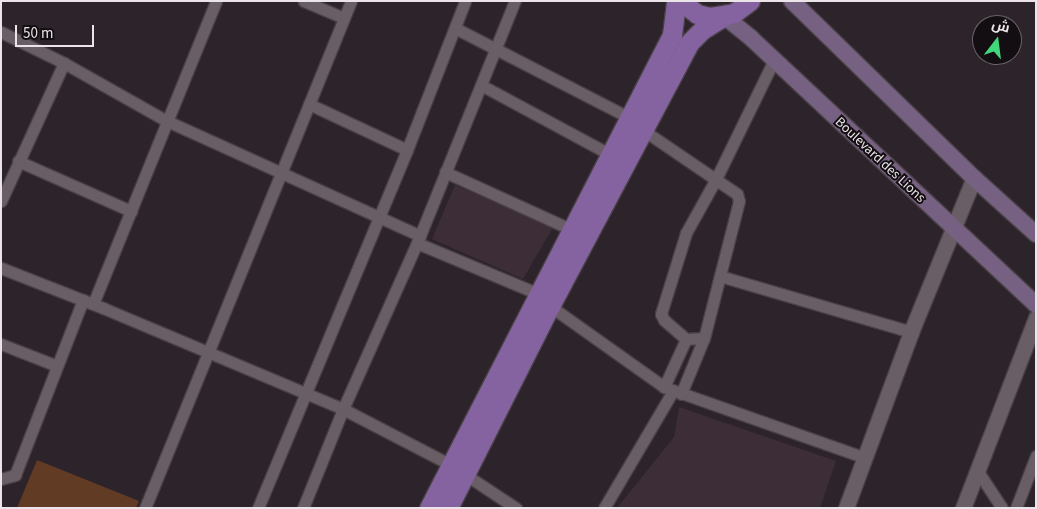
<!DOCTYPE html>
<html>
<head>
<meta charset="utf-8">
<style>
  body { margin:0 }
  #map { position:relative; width:1037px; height:509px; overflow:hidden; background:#2d232a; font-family:"Source Sans 3",Cairo,sans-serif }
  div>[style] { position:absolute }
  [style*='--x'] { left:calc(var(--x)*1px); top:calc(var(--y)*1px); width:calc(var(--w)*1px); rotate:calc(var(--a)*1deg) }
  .built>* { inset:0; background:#3d2d37 }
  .green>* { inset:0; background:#623b25 }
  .roads { filter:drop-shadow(1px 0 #484045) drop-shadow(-1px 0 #484045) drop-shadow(0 1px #484045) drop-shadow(0 -1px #484045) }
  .minor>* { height:11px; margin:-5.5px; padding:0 5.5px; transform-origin:5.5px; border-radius:5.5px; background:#695e65 }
  .tertiary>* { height:15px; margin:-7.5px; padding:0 7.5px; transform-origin:7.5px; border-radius:7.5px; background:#695e65 }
  .secondary>* { height:16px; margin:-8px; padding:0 8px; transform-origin:8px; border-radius:8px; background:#776182 }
  .primary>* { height:19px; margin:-9.5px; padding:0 9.5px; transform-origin:9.5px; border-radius:9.5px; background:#8563a0 }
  span { translate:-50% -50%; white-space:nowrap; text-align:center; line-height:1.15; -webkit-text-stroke:4px #130e11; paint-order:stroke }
  .street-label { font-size:14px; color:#ebe4e8 }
  .frame { position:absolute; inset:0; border:2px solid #ebe4e8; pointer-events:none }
  .north { position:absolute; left:972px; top:15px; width:50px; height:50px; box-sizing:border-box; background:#130e11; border:1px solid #696467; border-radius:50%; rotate:15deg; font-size:14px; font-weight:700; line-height:20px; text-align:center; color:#ebe4e8 }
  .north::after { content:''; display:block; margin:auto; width:18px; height:22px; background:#41d77c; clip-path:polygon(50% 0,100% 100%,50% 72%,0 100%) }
  .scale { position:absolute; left:15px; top:25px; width:79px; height:22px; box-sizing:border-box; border:2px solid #ebe4e8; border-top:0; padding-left:6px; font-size:15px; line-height:18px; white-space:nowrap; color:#ebe4e8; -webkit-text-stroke:4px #130e11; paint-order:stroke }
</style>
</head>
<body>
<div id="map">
  <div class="built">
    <div style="clip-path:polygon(455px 185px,553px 227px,523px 279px,432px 239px)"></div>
    <div style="clip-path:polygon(679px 407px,836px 461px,820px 508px,617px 508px,674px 437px)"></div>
  </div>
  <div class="green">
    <div style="clip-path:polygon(37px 460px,139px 501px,136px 508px,17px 508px)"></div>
  </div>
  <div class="roads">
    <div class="minor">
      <div style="--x:304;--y:1;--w:43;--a:23"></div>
      <div style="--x:455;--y:28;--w:197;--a:27.2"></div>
      <div style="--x:630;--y:118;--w:18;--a:43"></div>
      <div style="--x:643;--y:130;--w:114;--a:34.2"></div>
      <div style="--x:737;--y:194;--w:7;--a:74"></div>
      <div style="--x:739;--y:201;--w:141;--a:104.3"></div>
      <div style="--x:704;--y:338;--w:18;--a:177"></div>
      <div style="--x:1;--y:32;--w:70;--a:26.2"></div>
      <div style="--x:64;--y:63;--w:118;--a:29.4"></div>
      <div style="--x:167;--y:121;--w:278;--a:24.4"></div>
      <div style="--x:774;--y:60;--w:132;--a:116"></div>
      <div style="--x:716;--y:179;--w:62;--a:119.1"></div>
      <div style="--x:686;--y:233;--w:85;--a:107.2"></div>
      <div style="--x:661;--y:314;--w:7;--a:63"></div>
      <div style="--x:664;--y:320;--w:29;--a:41"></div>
      <div style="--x:686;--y:339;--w:53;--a:114.6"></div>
      <div style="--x:664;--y:387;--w:214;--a:19.4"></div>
      <div style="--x:481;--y:85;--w:148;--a:28.3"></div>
      <div style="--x:309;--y:104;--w:108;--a:25.1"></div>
      <div style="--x:18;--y:161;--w:124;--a:23.9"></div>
      <div style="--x:445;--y:172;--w:140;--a:24.5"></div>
      <div style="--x:1;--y:201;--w:152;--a:-65.5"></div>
      <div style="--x:417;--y:243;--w:132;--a:22.7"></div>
      <div style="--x:1;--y:268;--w:110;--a:21.4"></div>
      <div style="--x:103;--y:308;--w:260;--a:22.8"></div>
      <div style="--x:343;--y:409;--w:122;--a:27.4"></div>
      <div style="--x:451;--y:465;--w:78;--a:33.5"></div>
      <div style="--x:720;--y:276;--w:199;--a:16.3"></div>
      <div style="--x:93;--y:304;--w:327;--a:-67.9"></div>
      <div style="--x:550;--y:306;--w:140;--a:35.4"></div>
      <div style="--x:1;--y:344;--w:60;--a:21.4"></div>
      <div style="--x:681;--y:394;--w:61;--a:-67.7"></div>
      <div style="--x:977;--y:470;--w:45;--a:56.7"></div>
      <div style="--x:1;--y:479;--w:15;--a:-16"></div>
      <div style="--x:15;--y:475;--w:188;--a:-68.8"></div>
      <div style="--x:145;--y:508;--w:547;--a:-67.89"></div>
      <div style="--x:258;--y:508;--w:388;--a:-67.4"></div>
      <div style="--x:407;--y:150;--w:160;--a:-68.7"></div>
      <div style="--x:303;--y:508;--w:107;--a:-68"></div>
      <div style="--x:343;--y:409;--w:182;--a:-66"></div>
      <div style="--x:417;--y:243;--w:261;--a:-68"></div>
      <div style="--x:604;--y:508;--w:136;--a:-59.5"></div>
      <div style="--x:1016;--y:508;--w:56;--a:-69"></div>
    </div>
    <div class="tertiary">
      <div style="--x:846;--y:508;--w:188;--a:-69.7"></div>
      <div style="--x:911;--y:332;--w:166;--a:-67.8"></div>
      <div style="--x:963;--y:508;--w:204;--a:-69"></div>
    </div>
    <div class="secondary">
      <div style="--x:792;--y:1;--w:254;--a:44.2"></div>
      <div style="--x:974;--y:178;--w:84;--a:42.1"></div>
      <div style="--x:724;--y:16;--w:35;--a:39"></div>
      <div style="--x:751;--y:38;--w:391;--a:43.1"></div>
    </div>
    <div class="primary">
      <div style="--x:680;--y:1;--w:21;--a:37"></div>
      <div style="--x:697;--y:14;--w:13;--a:13"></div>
      <div style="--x:710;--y:17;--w:24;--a:-9"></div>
      <div style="--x:734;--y:13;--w:20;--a:-37"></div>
      <div style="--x:429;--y:508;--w:532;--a:-62.81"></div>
      <div style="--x:672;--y:35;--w:34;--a:-83"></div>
      <div style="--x:448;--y:508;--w:226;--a:-63.2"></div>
      <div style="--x:550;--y:306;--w:297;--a:-62.1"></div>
      <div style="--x:689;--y:43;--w:18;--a:-45"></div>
      <div style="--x:702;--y:30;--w:26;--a:-32"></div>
    </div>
  </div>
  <div class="street-label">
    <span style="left:880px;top:160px;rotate:43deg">Boulevard des Lions</span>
  </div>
  <div class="frame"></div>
  <div class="north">ش</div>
  <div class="scale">50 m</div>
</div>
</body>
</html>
